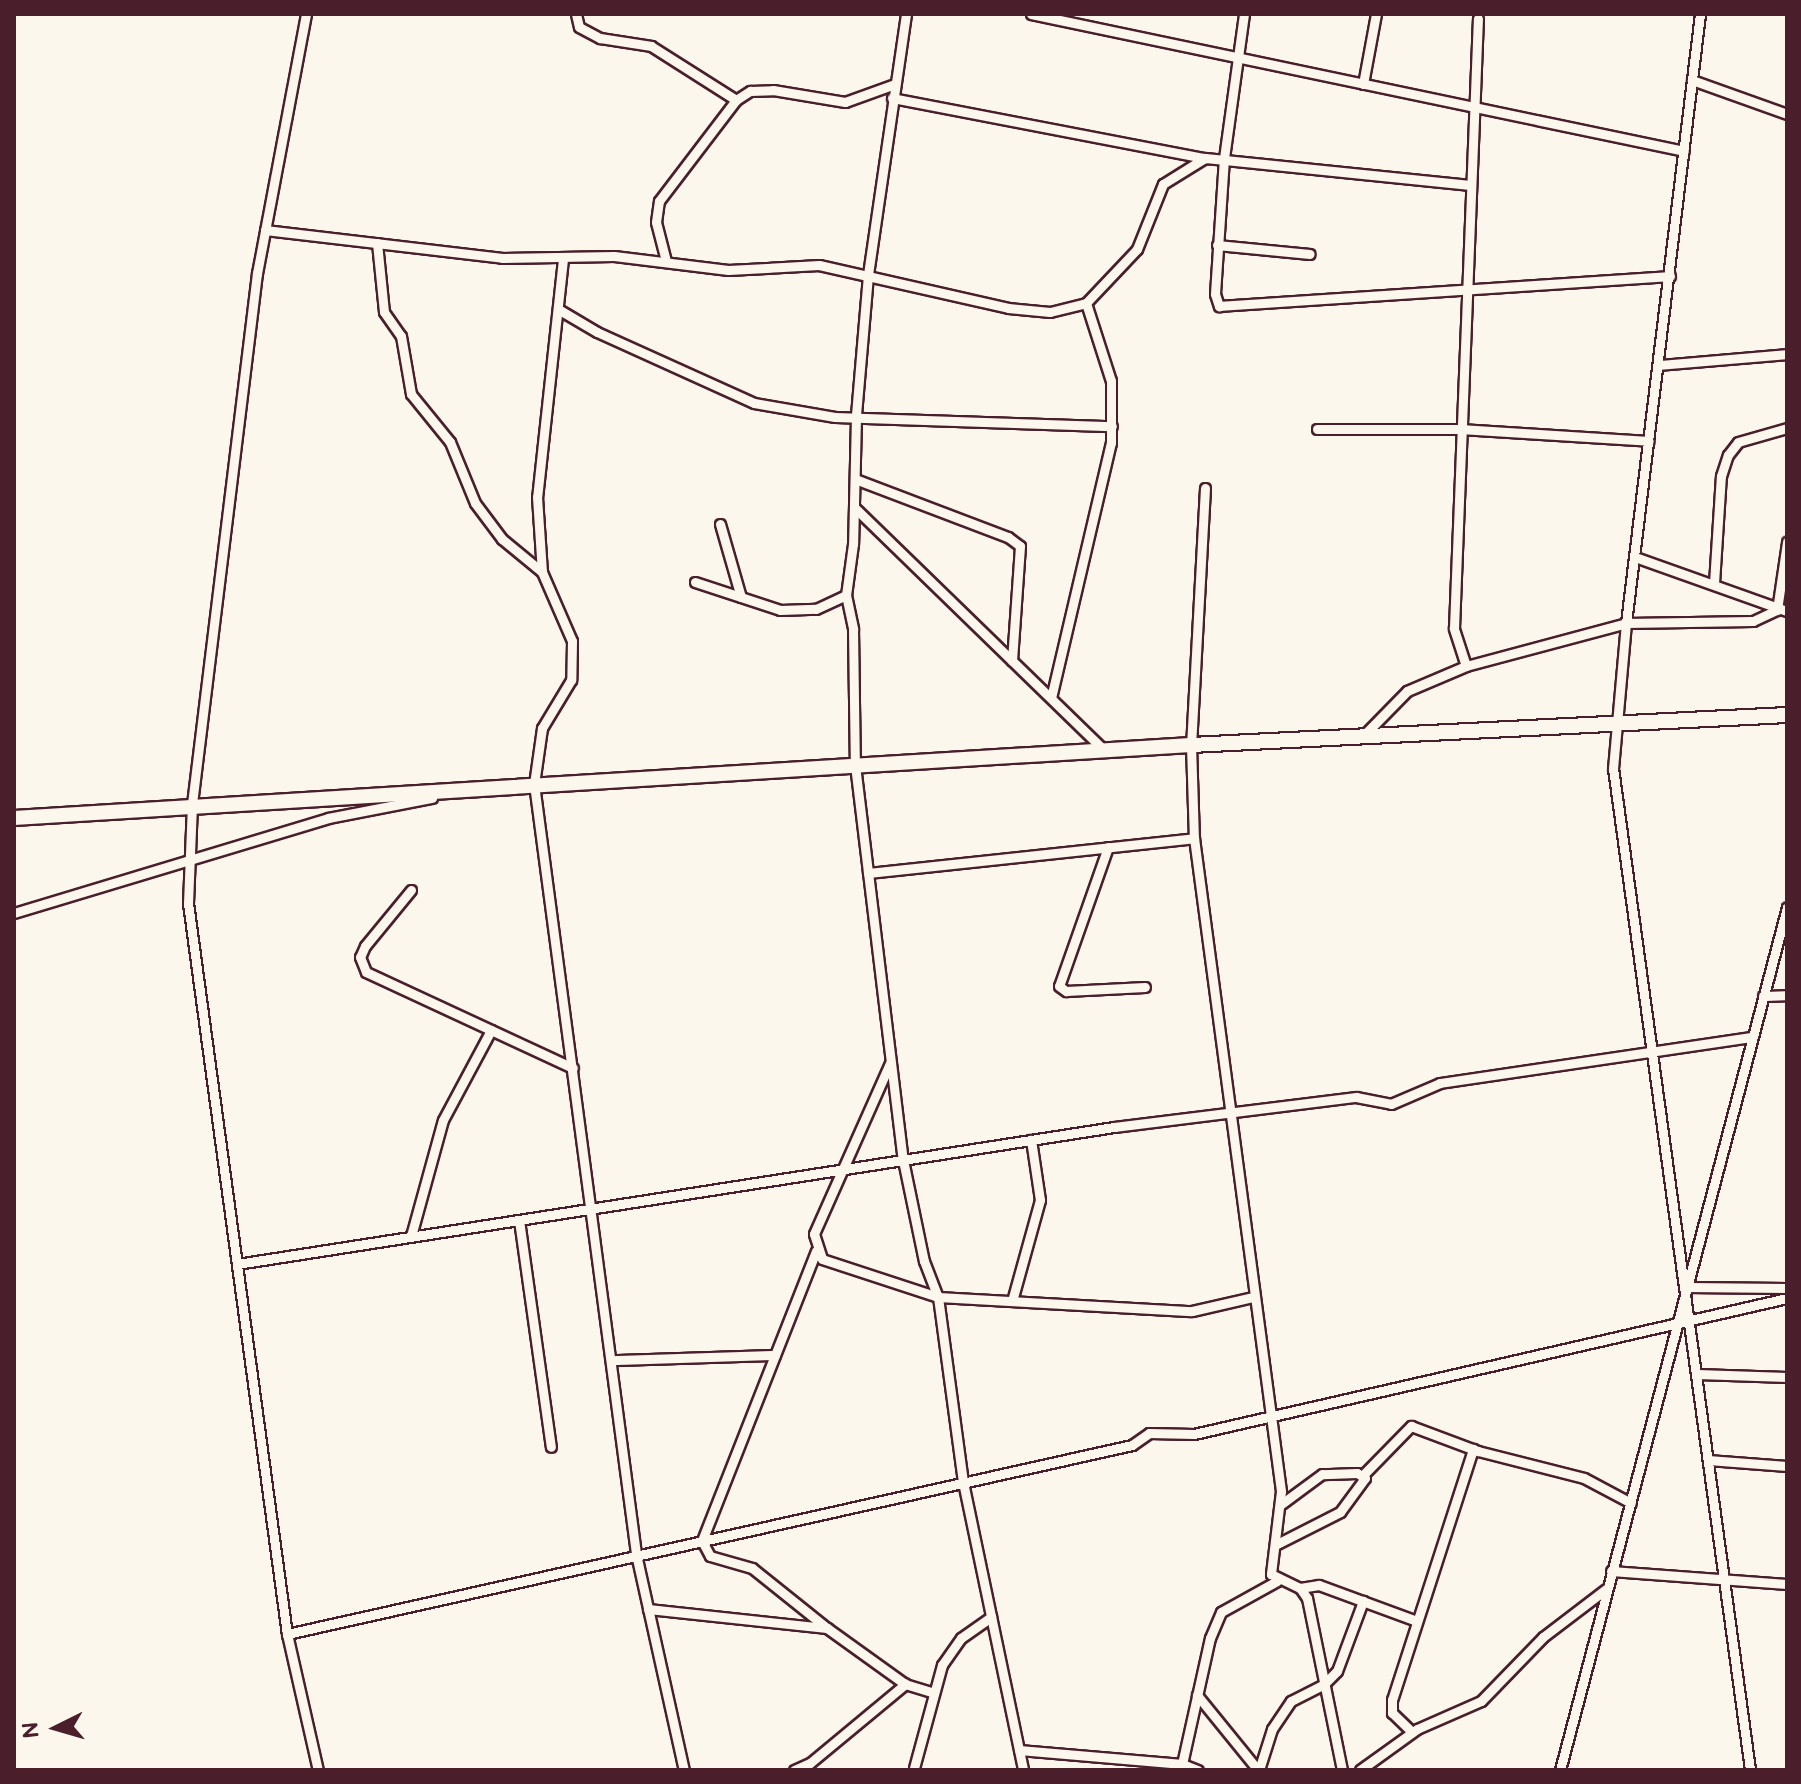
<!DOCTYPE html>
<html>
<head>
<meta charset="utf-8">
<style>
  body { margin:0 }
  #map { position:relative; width:1801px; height:1784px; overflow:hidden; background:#fbf7ec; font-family:"Balsamiq Sans",sans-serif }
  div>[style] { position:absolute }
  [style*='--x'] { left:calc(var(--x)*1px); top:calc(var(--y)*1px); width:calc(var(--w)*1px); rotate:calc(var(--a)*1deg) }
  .roads { filter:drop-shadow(2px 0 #4a1f2b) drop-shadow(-2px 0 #4a1f2b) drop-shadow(0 2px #4a1f2b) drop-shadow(0 -2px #4a1f2b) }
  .street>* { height:9px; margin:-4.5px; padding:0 4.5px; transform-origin:4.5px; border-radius:4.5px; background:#fbf7ec }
  .secondary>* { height:14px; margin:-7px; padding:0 7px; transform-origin:7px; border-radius:7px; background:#fbf7ec }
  span { translate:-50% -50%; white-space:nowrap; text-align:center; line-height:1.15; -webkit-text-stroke:7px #fbf7ec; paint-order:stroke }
  .frame { position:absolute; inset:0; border:16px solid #4a1f2b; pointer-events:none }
  .north { position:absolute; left:16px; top:1688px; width:80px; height:80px; -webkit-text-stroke:6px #fbf7ec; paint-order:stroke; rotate:265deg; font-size:22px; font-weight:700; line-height:32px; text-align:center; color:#4a1f2b }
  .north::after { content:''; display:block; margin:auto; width:28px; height:36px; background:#4a1f2b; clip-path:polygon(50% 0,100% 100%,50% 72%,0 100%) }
</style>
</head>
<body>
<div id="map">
  <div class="roads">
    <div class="street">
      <div style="--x:306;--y:14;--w:264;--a:100.7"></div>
      <div style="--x:257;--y:273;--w:535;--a:96.98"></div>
      <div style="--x:192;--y:804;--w:99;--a:92.3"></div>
      <div style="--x:188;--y:903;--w:738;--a:82.29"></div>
      <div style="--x:287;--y:1634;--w:139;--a:77.2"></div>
      <div style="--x:576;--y:14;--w:13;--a:77"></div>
      <div style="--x:579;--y:27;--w:24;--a:28"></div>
      <div style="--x:600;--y:38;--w:52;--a:8.9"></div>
      <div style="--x:651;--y:46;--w:101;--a:32.4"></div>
      <div style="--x:906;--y:14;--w:264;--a:98.3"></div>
      <div style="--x:868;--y:275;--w:142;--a:94.9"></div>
      <div style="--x:856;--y:416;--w:128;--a:91.3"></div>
      <div style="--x:853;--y:544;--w:51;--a:97.8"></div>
      <div style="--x:846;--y:595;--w:35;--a:78"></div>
      <div style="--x:853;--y:629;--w:136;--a:89.2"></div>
      <div style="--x:855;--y:765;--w:398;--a:83.1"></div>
      <div style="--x:903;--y:1160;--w:103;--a:78.3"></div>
      <div style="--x:924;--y:1261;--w:39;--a:69"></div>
      <div style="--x:938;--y:1297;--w:187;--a:82.3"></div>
      <div style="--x:963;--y:1482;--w:294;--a:78.2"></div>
      <div style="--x:1031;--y:14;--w:667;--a:11.85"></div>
      <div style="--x:1244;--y:14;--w:145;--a:97.9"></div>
      <div style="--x:1224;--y:158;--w:136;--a:93.8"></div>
      <div style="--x:1215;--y:294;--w:13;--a:72"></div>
      <div style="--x:1219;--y:306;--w:452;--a:-3.8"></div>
      <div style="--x:1700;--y:14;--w:613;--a:96.93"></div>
      <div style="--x:1626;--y:623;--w:146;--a:95.1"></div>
      <div style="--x:1613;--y:768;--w:1011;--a:82.21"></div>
      <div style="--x:1692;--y:80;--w:101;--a:19.7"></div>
      <div style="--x:1363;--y:84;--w:71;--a:-79.5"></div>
      <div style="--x:892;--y:98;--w:319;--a:10.9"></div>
      <div style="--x:265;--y:230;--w:239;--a:6.7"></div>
      <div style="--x:502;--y:258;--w:112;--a:-1"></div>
      <div style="--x:614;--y:256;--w:115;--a:7"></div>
      <div style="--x:728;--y:270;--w:91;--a:-3.1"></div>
      <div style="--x:819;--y:265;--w:194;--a:12.8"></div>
      <div style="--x:1008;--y:308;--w:42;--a:5.4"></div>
      <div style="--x:1050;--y:312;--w:37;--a:-14"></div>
      <div style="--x:1086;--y:303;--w:74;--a:-46.6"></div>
      <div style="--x:1137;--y:249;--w:70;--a:-68.2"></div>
      <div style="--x:1163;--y:184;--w:49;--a:-31.8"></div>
      <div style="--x:1205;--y:158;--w:267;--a:5.8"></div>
      <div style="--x:377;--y:243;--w:69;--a:84.2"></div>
      <div style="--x:384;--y:312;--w:29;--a:55"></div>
      <div style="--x:401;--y:336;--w:59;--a:80.2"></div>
      <div style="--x:411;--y:394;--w:62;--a:50.9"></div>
      <div style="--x:450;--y:442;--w:66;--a:67.7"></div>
      <div style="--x:475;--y:503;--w:45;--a:53.1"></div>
      <div style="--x:502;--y:539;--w:52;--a:39.5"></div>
      <div style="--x:1217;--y:245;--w:93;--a:5.5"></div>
      <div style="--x:563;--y:259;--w:239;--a:96.2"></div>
      <div style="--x:537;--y:497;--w:75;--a:86.2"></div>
      <div style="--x:542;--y:572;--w:75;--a:66.5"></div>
      <div style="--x:572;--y:641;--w:39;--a:91"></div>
      <div style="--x:571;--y:680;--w:56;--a:121.1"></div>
      <div style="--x:542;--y:728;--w:57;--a:98.1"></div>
      <div style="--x:534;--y:784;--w:777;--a:82.45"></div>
      <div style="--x:636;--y:1554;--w:221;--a:77.5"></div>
      <div style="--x:666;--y:261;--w:40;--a:-104.4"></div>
      <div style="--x:656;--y:222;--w:21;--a:-82"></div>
      <div style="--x:659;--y:201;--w:127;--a:-52.7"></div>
      <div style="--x:736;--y:100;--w:17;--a:-33"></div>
      <div style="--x:750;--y:91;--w:23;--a:-2"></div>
      <div style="--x:773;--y:90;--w:73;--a:9.5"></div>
      <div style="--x:845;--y:102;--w:53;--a:-19.8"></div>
      <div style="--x:558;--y:309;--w:45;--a:30.5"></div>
      <div style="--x:597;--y:332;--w:172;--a:24.3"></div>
      <div style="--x:754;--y:403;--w:82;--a:9.8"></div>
      <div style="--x:835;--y:417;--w:277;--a:1.9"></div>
      <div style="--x:1659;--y:365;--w:128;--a:-4.9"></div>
      <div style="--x:1317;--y:429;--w:143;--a:0"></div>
      <div style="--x:1460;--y:429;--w:189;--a:3.6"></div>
      <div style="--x:855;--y:479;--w:164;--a:20.8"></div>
      <div style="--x:1008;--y:537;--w:15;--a:37"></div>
      <div style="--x:1020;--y:546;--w:115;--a:94"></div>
      <div style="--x:1205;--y:488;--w:257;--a:93.1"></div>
      <div style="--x:1191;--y:745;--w:93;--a:88.2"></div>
      <div style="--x:1194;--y:838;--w:659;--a:82.41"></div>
      <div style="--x:1281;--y:1491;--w:84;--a:96.9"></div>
      <div style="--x:1271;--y:1574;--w:32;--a:26"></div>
      <div style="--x:1300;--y:1588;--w:12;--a:55"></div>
      <div style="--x:1307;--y:1598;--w:176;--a:78.5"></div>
      <div style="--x:854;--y:507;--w:349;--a:44.2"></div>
      <div style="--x:720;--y:524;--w:76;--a:74"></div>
      <div style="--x:1635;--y:557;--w:161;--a:19.6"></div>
      <div style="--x:695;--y:582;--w:89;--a:18.2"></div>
      <div style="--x:780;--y:610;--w:36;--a:-2"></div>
      <div style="--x:816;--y:609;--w:33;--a:-25"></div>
      <div style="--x:1714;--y:583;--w:107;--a:-86.3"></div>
      <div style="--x:1721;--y:476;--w:22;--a:-72"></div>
      <div style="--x:1728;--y:455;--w:16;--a:-52"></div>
      <div style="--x:1738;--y:442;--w:51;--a:-15.9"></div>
      <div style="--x:1466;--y:666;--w:40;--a:-108"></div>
      <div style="--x:1454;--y:628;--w:610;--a:-87.75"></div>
      <div style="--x:1051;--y:698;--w:262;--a:-76.8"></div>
      <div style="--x:1111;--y:443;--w:62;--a:-90"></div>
      <div style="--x:1111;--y:381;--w:82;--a:-107.8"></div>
      <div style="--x:1363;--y:736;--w:63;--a:-45.6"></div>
      <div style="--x:1407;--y:691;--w:64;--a:-23"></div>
      <div style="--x:1466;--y:666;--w:166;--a:-15"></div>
      <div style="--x:1626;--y:623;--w:127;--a:-0.9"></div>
      <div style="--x:1753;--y:621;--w:26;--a:-25"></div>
      <div style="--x:1777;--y:610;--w:69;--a:-81.6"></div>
      <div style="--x:1108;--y:847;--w:147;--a:109.4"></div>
      <div style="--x:1059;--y:986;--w:9;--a:36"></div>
      <div style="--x:1066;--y:991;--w:79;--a:-2.9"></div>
      <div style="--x:868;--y:873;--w:328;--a:-6.1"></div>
      <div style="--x:411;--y:890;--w:72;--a:129.4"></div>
      <div style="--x:365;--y:946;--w:12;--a:114"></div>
      <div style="--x:360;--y:957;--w:16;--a:68"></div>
      <div style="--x:366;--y:972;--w:228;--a:24.9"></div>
      <div style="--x:14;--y:913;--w:328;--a:-16.8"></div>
      <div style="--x:328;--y:818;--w:106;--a:-10.9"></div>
      <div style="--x:1763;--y:996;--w:24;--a:-2"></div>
      <div style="--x:890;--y:1063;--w:187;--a:114"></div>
      <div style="--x:814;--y:1234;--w:26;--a:72"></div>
      <div style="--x:822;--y:1259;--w:122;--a:18.1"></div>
      <div style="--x:938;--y:1297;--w:254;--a:3.2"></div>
      <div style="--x:1192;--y:1311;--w:63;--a:-12.9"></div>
      <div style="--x:519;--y:1220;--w:229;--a:82"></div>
      <div style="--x:411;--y:1236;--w:120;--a:-74.6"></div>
      <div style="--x:443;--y:1120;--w:102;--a:-61.9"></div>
      <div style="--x:816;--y:1251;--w:312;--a:111.5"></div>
      <div style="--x:702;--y:1541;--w:17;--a:62"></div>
      <div style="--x:710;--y:1556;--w:44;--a:15.9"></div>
      <div style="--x:752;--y:1568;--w:96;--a:38.7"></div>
      <div style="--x:237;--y:1264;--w:888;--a:-8.88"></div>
      <div style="--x:1114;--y:1127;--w:244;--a:-7.1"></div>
      <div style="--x:1356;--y:1097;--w:36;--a:11"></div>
      <div style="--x:1391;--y:1104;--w:53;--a:-23.2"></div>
      <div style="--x:1440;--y:1083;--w:315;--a:-8.4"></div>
      <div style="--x:1686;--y:1287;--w:101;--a:0.6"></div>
      <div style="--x:1012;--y:1301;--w:105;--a:-74.5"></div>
      <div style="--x:1040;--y:1200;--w:61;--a:-98.5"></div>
      <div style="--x:614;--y:1360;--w:161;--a:-1.8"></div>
      <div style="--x:1697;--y:1374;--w:90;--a:1.9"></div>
      <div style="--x:1708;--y:1460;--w:79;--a:4.3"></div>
      <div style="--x:1363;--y:1475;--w:69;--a:-45.6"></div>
      <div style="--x:1411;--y:1426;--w:72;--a:20.5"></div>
      <div style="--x:1478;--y:1451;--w:109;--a:14.3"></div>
      <div style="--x:1584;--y:1478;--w:53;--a:28"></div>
      <div style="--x:1277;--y:1544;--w:71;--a:-26.9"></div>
      <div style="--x:1340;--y:1512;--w:42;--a:-53.7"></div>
      <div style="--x:1365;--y:1478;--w:9;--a:-148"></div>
      <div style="--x:1357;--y:1473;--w:35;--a:178"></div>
      <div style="--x:1322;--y:1474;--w:52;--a:143.6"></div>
      <div style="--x:1611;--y:1571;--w:176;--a:4.2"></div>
      <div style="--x:1300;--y:1588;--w:19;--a:-9"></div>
      <div style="--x:1319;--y:1585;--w:104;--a:20.2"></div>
      <div style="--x:648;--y:1609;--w:180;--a:6.1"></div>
      <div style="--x:827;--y:1628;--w:96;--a:35.7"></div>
      <div style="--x:905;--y:1684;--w:30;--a:17"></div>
      <div style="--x:287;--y:1634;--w:866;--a:-12.61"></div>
      <div style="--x:1132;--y:1445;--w:21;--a:-35"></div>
      <div style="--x:1149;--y:1433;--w:45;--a:1.3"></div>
      <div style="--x:1194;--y:1434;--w:608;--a:-12.92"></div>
      <div style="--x:1197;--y:1695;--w:97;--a:50.9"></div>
      <div style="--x:1412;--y:1732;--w:28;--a:-136"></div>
      <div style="--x:1392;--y:1713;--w:13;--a:-90"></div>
      <div style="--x:1392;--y:1700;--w:264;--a:-72.1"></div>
      <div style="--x:1019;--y:1750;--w:164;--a:4.9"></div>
      <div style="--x:1182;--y:1764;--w:17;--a:21"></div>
      <div style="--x:1182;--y:1764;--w:129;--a:-77.5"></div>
      <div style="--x:1210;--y:1638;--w:28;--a:-67"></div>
      <div style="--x:1221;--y:1612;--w:64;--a:-29"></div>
      <div style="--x:914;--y:1768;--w:107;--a:-74.8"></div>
      <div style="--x:942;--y:1665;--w:33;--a:-55"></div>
      <div style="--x:961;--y:1638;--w:37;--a:-35"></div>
      <div style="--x:794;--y:1770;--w:17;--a:-24"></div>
      <div style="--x:810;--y:1763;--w:124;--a:-39.7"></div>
      <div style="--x:1259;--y:1770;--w:43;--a:-72.4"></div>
      <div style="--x:1272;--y:1729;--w:34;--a:-56"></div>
      <div style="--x:1291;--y:1701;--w:37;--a:-27"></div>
      <div style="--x:1324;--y:1684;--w:18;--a:-45"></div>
      <div style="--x:1337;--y:1671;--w:75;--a:-69.6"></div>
      <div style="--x:1360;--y:1770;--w:70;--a:-35.7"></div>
      <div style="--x:1417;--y:1729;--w:70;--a:-23.6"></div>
      <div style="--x:1481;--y:1701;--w:89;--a:-45.9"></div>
      <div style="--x:1543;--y:1637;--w:79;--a:-37.3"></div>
      <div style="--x:1560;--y:1770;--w:892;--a:-75.26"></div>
    </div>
    <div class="secondary">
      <div style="--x:14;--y:818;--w:1179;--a:-3.55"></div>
      <div style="--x:1191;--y:745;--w:597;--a:-2.88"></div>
    </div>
  </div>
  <div class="frame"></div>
  <div class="north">N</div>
</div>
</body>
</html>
